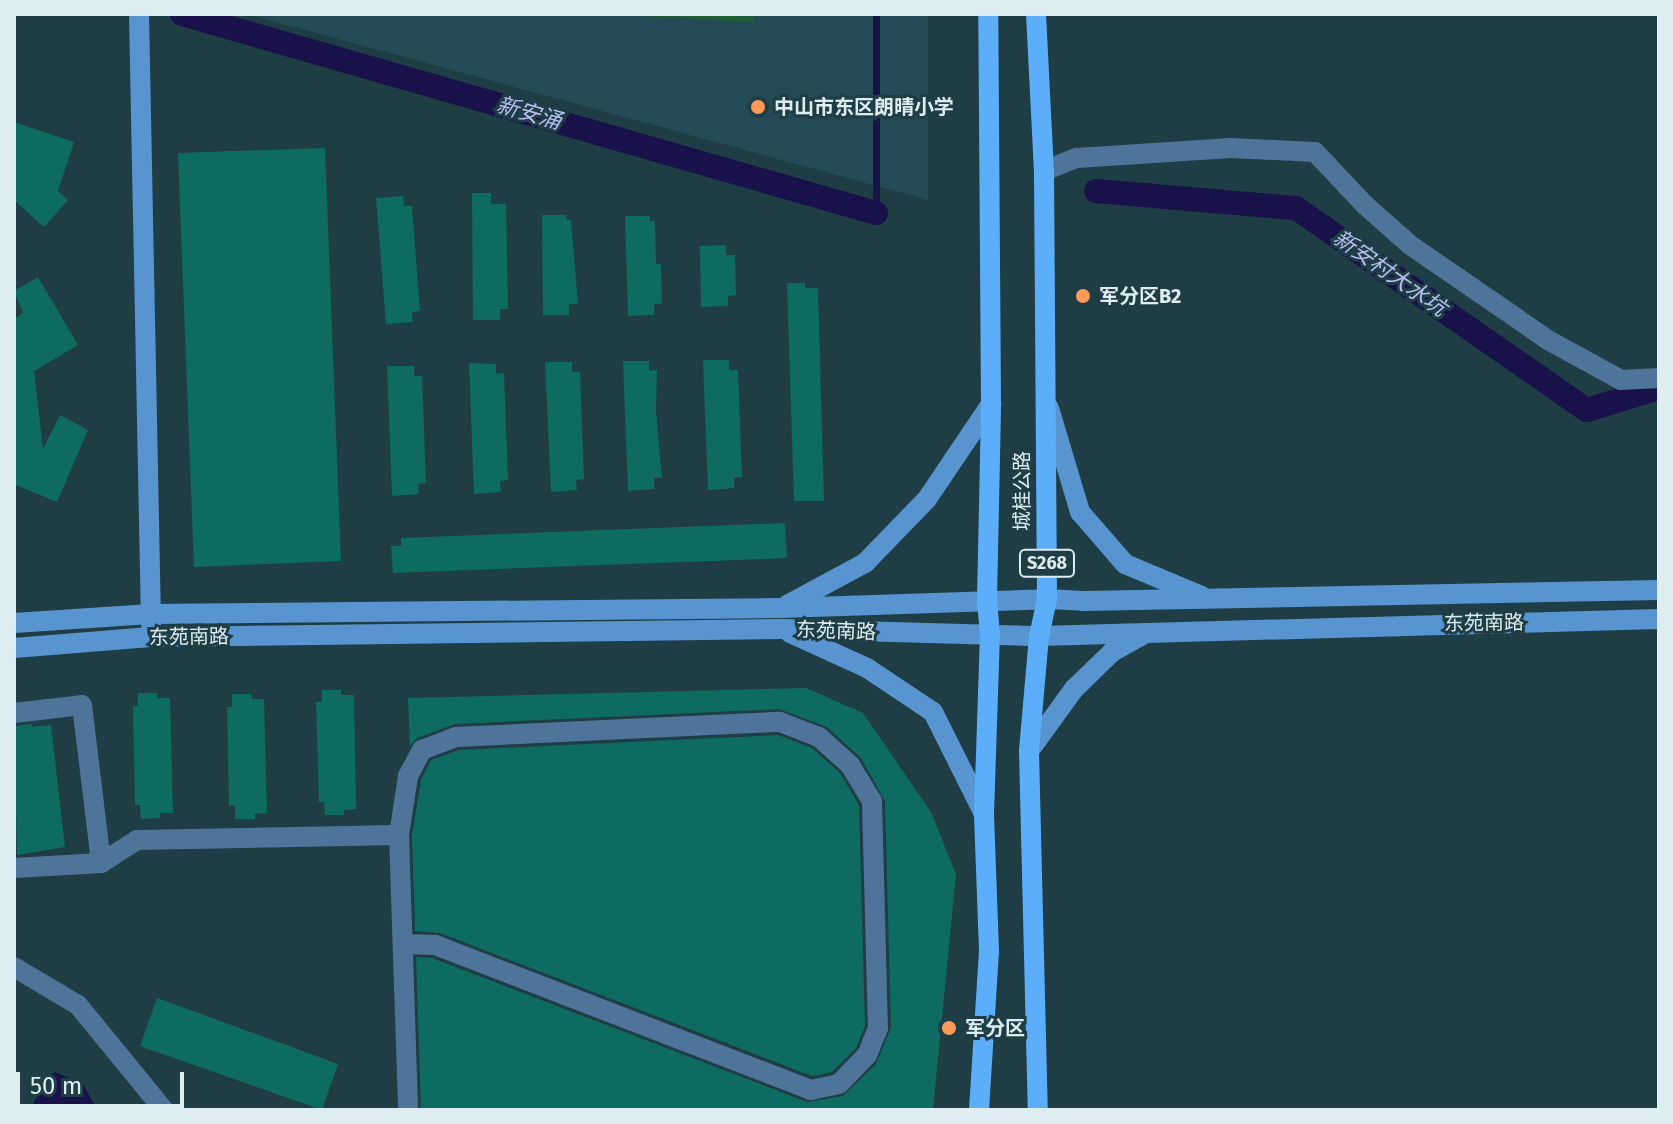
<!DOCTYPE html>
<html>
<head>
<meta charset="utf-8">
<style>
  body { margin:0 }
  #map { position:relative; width:1673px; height:1124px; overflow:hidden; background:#1f3d44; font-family:"Fira Sans","Noto Sans SC",sans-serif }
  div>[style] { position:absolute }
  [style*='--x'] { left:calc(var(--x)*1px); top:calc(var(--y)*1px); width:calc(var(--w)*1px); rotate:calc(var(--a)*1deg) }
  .built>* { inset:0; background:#244b55 }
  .green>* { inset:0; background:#1e5e33 }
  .water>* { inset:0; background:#19114a }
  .stream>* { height:7px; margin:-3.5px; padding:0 3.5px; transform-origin:3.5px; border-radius:3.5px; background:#19114a }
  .canal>* { height:24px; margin:-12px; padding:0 12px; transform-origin:12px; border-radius:12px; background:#19114a }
  .building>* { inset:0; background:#0e6b61 }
  .street>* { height:20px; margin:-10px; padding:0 10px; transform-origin:10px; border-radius:10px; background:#4f7499 }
  .secondary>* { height:20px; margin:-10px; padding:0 10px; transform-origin:10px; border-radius:10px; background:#5895d0 }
  .primary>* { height:20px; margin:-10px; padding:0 10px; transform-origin:10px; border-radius:10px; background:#5daefa }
  .dots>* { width:22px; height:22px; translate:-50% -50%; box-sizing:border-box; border:4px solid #1f3d44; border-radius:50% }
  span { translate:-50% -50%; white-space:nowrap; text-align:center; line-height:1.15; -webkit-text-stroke:6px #1f3d44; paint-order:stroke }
  .shield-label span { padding:2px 6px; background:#1f3d44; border:2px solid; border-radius:6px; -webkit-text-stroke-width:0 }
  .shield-label { font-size:18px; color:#ddedf2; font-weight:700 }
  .poi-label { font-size:20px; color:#ddedf2; font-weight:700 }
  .left { translate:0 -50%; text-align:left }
  .street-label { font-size:20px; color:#ddedf2 }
  .water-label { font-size:22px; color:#b9bdf4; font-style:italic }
  .frame { position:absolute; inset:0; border:16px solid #ddedf2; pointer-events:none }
  .scale { position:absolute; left:16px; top:1072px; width:168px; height:36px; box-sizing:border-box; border:4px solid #ddedf2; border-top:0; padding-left:10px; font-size:24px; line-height:28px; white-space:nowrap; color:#ddedf2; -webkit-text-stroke:6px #1f3d44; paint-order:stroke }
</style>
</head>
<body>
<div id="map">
  <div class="built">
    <div style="clip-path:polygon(247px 14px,928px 14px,928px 200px)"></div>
  </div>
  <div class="green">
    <div style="clip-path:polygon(603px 14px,754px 14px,754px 22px)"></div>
  </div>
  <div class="water">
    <div style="clip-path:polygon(55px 1072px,83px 1084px,97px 1110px,30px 1110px,45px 1081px)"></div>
  </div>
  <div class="stream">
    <div style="--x:876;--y:14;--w:199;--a:90"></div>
  </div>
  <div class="canal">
    <div style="--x:182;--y:14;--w:722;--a:16"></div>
    <div style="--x:1096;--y:191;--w:201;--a:4.9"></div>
    <div style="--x:1296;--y:208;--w:354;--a:34.8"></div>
    <div style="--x:1587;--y:410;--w:75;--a:-17"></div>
  </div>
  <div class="building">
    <div style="clip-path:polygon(14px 122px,74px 142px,58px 191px,68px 200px,44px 227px,14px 200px)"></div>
    <div style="clip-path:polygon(325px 148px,341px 561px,194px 567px,178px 153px)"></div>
    <div style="clip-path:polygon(472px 193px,491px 193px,491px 204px,506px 204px,508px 309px,500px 309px,500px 320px,473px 320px)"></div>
    <div style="clip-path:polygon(403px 196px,404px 206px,412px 206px,420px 311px,412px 312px,413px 322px,386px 324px,376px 198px)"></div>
    <div style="clip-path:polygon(542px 215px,566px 215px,567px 220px,571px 220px,578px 304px,569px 304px,569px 315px,543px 315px)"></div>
    <div style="clip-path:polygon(625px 216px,650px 216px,650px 221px,655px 221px,656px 264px,661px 264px,662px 304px,654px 304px,654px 315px,628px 316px)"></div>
    <div style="clip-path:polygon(726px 245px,726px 255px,735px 255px,736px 295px,728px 296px,728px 306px,701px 307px,700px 246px)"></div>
    <div style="clip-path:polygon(38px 277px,78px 345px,34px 371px,43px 449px,60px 415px,88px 430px,57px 502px,14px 484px,14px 319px,23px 313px,14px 291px)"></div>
    <div style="clip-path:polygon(787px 283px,805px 283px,805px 288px,818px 288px,824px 501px,794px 501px)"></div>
    <div style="clip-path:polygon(703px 360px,729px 360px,729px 370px,738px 370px,742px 477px,734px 478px,734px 488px,708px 490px)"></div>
    <div style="clip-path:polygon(623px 361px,649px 361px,649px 371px,657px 370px,656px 411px,662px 478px,654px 478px,654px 489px,628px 491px)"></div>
    <div style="clip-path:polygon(545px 362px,572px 362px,572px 372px,580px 372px,584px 479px,576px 480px,577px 490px,551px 492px)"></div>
    <div style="clip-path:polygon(469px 363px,496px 364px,496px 374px,504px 373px,508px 480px,500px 481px,501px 492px,474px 494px)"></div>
    <div style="clip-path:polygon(387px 366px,414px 366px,414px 376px,422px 376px,426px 483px,418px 484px,419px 494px,392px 496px)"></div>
    <div style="clip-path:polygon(785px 523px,787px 558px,393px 573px,391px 546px,401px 546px,401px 538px)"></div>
    <div style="clip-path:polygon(806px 688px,863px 713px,931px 812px,956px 874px,933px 1110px,421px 1110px,416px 957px,432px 958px,807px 1102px,843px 1096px,876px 1064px,891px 1028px,885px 801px,861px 758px,827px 727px,779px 709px,455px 724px,417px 738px,410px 746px,408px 698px)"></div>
    <div style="clip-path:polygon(322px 690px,341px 690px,341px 695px,354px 695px,356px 809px,344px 810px,344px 815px,325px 815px,324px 802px,319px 802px,316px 702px,322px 702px)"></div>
    <div style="clip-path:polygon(138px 693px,157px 693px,157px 698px,170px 698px,173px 813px,160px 813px,160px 818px,141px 819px,140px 805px,135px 805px,133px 706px,138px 706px)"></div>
    <div style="clip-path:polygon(232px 694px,251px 694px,252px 699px,264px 699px,267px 813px,255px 814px,255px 819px,235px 819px,235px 806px,229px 806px,227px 707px,232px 707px)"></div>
    <div style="clip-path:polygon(32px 724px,32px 727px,51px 725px,65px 847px,17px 855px,14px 726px)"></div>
    <div style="clip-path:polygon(778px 735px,812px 748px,840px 773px,859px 805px,865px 1026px,856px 1048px,832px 1072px,812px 1076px,440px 933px,415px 931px,412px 835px,421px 780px,431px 760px,459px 750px)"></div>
    <div style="clip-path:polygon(157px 998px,338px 1064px,322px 1110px,140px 1046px)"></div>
  </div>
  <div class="street">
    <div style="--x:1044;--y:171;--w:35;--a:-22"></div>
    <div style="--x:1077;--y:158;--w:154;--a:-3.7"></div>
    <div style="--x:1231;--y:148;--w:84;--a:2.7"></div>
    <div style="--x:1315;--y:152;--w:73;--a:46.7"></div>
    <div style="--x:1365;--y:205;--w:60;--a:41.6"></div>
    <div style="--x:1410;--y:245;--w:168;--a:34.5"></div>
    <div style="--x:1548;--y:340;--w:83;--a:28.7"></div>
    <div style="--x:1621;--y:380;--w:38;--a:-3"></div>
    <div style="--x:14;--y:713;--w:68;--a:-6.7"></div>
    <div style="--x:82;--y:705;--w:159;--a:83.1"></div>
    <div style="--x:399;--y:835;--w:275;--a:88.1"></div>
    <div style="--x:14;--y:868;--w:87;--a:-3.3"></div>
    <div style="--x:101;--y:863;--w:43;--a:-32.6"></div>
    <div style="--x:137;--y:840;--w:262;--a:-1.1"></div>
    <div style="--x:399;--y:835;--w:60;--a:-81.3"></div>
    <div style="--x:408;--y:776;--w:30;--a:-62"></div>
    <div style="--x:422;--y:750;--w:36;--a:-21"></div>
    <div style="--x:456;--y:737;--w:324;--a:-2.7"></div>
    <div style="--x:780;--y:722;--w:42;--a:21"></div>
    <div style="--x:819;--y:737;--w:42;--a:42.1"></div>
    <div style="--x:850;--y:765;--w:42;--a:58.6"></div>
    <div style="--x:872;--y:801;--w:227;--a:88.5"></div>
    <div style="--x:878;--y:1028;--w:29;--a:112"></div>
    <div style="--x:867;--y:1055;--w:40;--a:134"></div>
    <div style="--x:839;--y:1084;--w:29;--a:168"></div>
    <div style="--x:811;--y:1090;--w:403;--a:-158.9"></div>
    <div style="--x:435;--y:945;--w:30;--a:-178"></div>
    <div style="--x:14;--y:967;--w:74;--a:30.7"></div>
    <div style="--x:78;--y:1005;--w:136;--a:50.7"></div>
  </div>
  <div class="secondary">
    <div style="--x:139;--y:14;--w:611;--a:88.87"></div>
    <div style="--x:1049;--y:408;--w:109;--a:73.4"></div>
    <div style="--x:1080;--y:512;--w:69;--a:49.1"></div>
    <div style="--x:1125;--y:564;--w:83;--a:22.6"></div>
    <div style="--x:787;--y:605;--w:89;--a:-28.3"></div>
    <div style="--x:865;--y:563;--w:89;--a:-45.9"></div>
    <div style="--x:927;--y:499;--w:115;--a:-56"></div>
    <div style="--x:14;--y:623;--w:137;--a:-3.8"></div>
    <div style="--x:151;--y:614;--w:631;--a:-0.54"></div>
    <div style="--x:782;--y:608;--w:265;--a:-1.9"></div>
    <div style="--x:1047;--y:599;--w:36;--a:3"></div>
    <div style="--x:1083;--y:601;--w:576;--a:-1.09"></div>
    <div style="--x:790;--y:633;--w:85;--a:24.4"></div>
    <div style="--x:867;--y:668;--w:79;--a:33.7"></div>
    <div style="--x:933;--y:712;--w:114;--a:63.4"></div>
    <div style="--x:14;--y:648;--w:137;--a:-4.6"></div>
    <div style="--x:151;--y:637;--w:632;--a:-0.73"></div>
    <div style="--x:783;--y:629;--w:256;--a:1.6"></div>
    <div style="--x:1039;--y:636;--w:620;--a:-1.57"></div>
    <div style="--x:1029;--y:751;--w:77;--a:-54"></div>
    <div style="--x:1074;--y:689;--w:53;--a:-44.2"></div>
    <div style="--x:1112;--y:652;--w:39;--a:-29"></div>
  </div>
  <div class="primary">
    <div style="--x:1036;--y:14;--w:157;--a:87.1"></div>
    <div style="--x:1044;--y:171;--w:428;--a:89.6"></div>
    <div style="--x:1047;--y:599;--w:38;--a:102"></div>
    <div style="--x:1039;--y:636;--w:115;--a:95"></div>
    <div style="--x:1029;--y:751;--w:359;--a:88.6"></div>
    <div style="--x:979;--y:1110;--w:159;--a:-86.4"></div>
    <div style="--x:989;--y:951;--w:137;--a:-92.1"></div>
    <div style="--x:984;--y:814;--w:179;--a:-88.1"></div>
    <div style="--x:990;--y:635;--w:35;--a:-95"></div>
    <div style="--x:987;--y:600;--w:196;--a:-88.8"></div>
    <div style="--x:991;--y:404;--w:390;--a:-90.4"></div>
  </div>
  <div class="dots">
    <div style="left:758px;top:107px;background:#fe9b59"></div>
    <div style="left:1083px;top:296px;background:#fe9b59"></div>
    <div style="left:949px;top:1028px;background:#fe9b59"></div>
  </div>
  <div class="shield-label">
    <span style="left:1047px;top:563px">S268</span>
  </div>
  <div class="poi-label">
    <span class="left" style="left:774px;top:107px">中山市东区朗晴小学</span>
    <span class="left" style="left:1099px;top:296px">军分区B2</span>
    <span class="left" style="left:965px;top:1028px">军分区</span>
  </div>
  <div class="street-label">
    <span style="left:1022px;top:491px;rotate:-90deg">城桂公路</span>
    <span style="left:1484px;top:623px;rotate:-1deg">东苑南路</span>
    <span style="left:836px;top:631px;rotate:2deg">东苑南路</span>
    <span style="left:189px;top:637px;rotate:-1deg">东苑南路</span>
  </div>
  <div class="water-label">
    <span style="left:529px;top:113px;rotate:16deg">新安涌</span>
    <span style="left:1390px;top:273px;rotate:35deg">新安村大水坑</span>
  </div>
  <div class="frame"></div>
  <div class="scale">50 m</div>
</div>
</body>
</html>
